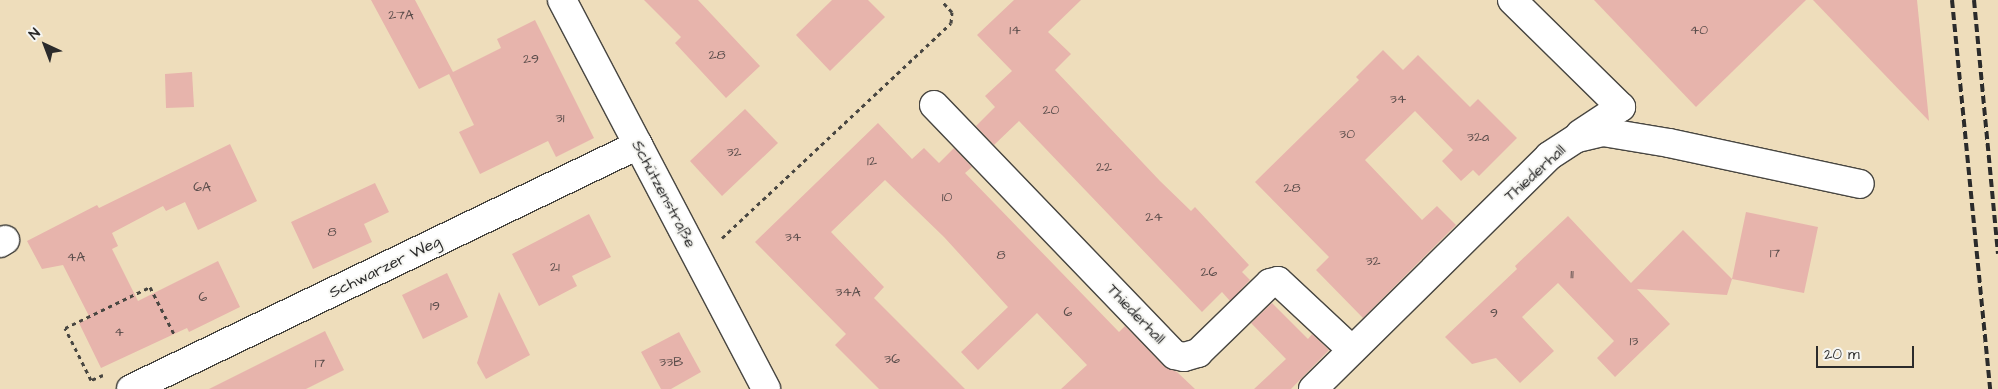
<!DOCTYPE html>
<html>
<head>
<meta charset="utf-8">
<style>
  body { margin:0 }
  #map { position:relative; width:1998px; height:389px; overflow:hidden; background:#edb; font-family:"Architects Daughter",sans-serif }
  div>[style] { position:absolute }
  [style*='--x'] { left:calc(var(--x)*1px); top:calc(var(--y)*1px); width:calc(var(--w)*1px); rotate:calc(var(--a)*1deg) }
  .building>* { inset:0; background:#e7b4ac }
  .path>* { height:3px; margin-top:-1.5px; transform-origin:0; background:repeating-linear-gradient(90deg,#484641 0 4px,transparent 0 8px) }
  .roads { filter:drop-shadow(1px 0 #484641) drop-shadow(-1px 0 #484641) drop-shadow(0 1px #484641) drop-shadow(0 -1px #484641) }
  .minor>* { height:28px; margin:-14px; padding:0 14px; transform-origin:14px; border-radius:14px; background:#fff }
  .rail>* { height:4px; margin-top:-2px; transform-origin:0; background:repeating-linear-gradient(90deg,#2b2b2b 0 8px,transparent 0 12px) }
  span { translate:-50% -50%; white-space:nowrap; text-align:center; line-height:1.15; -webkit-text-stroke:4px #f6f6f2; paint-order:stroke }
  .number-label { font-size:14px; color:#5a4d4b }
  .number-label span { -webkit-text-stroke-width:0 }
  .street-label { font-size:16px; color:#2b2b2b }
  .north { position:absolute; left:20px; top:20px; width:50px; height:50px; -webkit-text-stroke:4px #f6f6f2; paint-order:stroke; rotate:317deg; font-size:14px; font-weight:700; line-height:20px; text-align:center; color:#2b2b2b }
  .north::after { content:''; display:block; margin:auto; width:18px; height:22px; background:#2b2b2b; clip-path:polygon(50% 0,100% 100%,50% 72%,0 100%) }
  .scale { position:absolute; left:1816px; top:346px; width:98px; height:22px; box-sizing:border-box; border:2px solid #2b2b2b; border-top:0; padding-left:6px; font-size:15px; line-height:18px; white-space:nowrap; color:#2b2b2b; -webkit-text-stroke:4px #f6f6f2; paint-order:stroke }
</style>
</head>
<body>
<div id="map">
  <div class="building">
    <div style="clip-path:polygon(371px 0,415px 0,453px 72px,501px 48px,497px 39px,535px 20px,594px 138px,556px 157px,548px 141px,480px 174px,459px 132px,474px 125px,449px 74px,419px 89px)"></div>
    <div style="clip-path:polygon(644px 0,698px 0,760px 66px,726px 98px,675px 43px,681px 37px)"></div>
    <div style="clip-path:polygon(832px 0,868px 0,885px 17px,830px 71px,796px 35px)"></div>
    <div style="clip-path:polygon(1014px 0,1081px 0,1048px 32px,1071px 54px,1055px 70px,1160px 181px,1191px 211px,1195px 207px,1249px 265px,1242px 272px,1250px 280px,1230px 301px,1222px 292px,1202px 312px,1019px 121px,994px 145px,976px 126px,995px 107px,985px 96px,1012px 71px,977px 35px)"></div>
    <div style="clip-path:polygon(1594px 0,1806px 0,1696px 107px)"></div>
    <div style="clip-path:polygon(1813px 0,1917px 0,1929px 121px)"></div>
    <div style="clip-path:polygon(1383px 50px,1403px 70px,1418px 55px,1470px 107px,1478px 99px,1517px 138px,1479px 176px,1473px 170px,1461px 181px,1442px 161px,1453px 150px,1415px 111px,1365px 160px,1422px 220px,1437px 206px,1456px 225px,1363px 318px,1316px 270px,1329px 257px,1255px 182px,1359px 80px,1356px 77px)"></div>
    <div style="clip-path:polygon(192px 72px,194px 107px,166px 108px,165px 74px)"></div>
    <div style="clip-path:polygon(745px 109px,778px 143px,722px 196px,690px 161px)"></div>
    <div style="clip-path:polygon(878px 123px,912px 159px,924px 148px,939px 163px,954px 148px,972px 167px,965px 173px,1119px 332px,1125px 326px,1164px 366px,1177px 372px,1195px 389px,1061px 389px,1087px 365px,1037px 313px,978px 370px,961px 352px,1008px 307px,944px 237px,885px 180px,831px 232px,884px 287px,874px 298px,965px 389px,879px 389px,835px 345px,846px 334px,755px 242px)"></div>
    <div style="clip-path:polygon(230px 144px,257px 201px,198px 230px,185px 202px,166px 211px,163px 206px,112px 233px,118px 246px,112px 249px,138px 301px,218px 261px,240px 307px,189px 332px,187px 328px,101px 368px,79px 323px,90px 318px,63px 265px,42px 269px,27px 241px,97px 205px,99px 208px)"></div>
    <div style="clip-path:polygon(375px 183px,389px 212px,364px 224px,372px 242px,313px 269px,291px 222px)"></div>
    <div style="clip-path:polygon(1746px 212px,1818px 227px,1804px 293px,1732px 279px)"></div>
    <div style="clip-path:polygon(589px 214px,611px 257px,572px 276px,577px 286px,539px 306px,512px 254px)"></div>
    <div style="clip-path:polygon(1568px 216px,1631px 283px,1683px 230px,1732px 279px,1727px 295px,1637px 289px,1670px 324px,1615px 377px,1597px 358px,1614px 341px,1558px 283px,1522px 317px,1554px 351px,1520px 383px,1496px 358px,1472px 364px,1445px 337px,1517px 269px,1515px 266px)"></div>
    <div style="clip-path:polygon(447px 273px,468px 317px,423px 339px,402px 295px)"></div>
    <div style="clip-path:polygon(499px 292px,530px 355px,486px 379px,477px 363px)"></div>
    <div style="clip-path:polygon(1272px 303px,1308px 339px,1312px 334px,1329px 350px,1291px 389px,1254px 389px,1286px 359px,1251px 323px)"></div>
    <div style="clip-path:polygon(325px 331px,344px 370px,306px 389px,209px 389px)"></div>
    <div style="clip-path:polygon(679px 332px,701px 372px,671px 389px,661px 389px,641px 352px)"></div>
  </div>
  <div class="path">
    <div style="--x:722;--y:238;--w:314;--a:-43.2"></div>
    <div style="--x:951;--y:23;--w:11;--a:-85"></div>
    <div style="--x:952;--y:12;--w:16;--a:-133"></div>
    <div style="--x:103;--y:375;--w:13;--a:157"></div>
    <div style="--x:91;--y:380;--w:58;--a:-116.6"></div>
    <div style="--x:65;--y:328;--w:94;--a:-25.8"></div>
    <div style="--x:150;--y:287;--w:53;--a:62.9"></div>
  </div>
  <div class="roads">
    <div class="minor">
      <div style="--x:562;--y:0;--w:439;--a:62.3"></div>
      <div style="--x:1512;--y:0;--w:153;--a:44.5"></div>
      <div style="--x:1621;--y:107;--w:49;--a:146.6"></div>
      <div style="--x:934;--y:105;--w:347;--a:46.1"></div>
      <div style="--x:1175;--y:355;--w:9;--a:13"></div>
      <div style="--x:1184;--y:357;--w:15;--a:-16"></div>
      <div style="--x:1198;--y:353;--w:100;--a:-44.2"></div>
      <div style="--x:1270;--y:283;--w:8;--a:-14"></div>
      <div style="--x:1278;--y:281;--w:101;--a:43"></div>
      <div style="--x:0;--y:243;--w:6;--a:-31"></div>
      <div style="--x:131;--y:389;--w:563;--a:-25.7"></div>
      <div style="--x:1313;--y:389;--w:332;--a:-44.6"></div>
      <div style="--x:1549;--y:156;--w:33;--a:-33"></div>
      <div style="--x:1577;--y:138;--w:27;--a:-13"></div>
      <div style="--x:1603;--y:132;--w:67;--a:9.5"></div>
      <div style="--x:1669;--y:143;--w:195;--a:12.1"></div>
    </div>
  </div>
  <div class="rail">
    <div style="--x:1952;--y:0;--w:391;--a:84.4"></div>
    <div style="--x:1974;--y:0;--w:255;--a:84.6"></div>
  </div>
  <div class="number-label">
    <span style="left:401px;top:15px">27A</span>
    <span style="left:1015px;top:30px">14</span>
    <span style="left:1699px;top:30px">40</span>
    <span style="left:717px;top:55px">28</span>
    <span style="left:531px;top:59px">29</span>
    <span style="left:1398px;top:99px">34</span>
    <span style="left:1051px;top:110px">20</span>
    <span style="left:560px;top:118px">31</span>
    <span style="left:1347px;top:134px">30</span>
    <span style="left:1478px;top:137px">32a</span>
    <span style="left:734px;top:152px">32</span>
    <span style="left:872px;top:161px">12</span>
    <span style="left:1104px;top:167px">22</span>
    <span style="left:202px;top:187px">6A</span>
    <span style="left:1292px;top:188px">28</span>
    <span style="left:947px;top:197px">10</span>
    <span style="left:1154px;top:217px">24</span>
    <span style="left:332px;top:232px">8</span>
    <span style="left:793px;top:237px">34</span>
    <span style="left:1775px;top:253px">17</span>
    <span style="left:1001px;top:255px">8</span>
    <span style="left:76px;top:257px">4A</span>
    <span style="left:1373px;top:261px">32</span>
    <span style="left:555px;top:267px">21</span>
    <span style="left:1209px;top:272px">26</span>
    <span style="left:1572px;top:274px">11</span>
    <span style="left:848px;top:292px">34A</span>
    <span style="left:203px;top:297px">6</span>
    <span style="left:435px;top:306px">19</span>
    <span style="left:1068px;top:312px">6</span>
    <span style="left:1494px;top:313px">9</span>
    <span style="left:119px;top:332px">4</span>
    <span style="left:1634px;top:341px">13</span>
    <span style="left:892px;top:359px">36</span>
    <span style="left:671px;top:362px">33B</span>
    <span style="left:320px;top:363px">17</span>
  </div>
  <div class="street-label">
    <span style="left:1535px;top:173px;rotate:-42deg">Thiederhall</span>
    <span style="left:664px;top:194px;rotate:62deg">Schützenstraße</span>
    <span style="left:385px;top:267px;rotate:-26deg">Schwarzer Weg</span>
    <span style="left:1136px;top:314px;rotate:46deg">Thiederhall</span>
  </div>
  <div class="north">N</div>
  <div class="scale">20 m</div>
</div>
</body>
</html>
